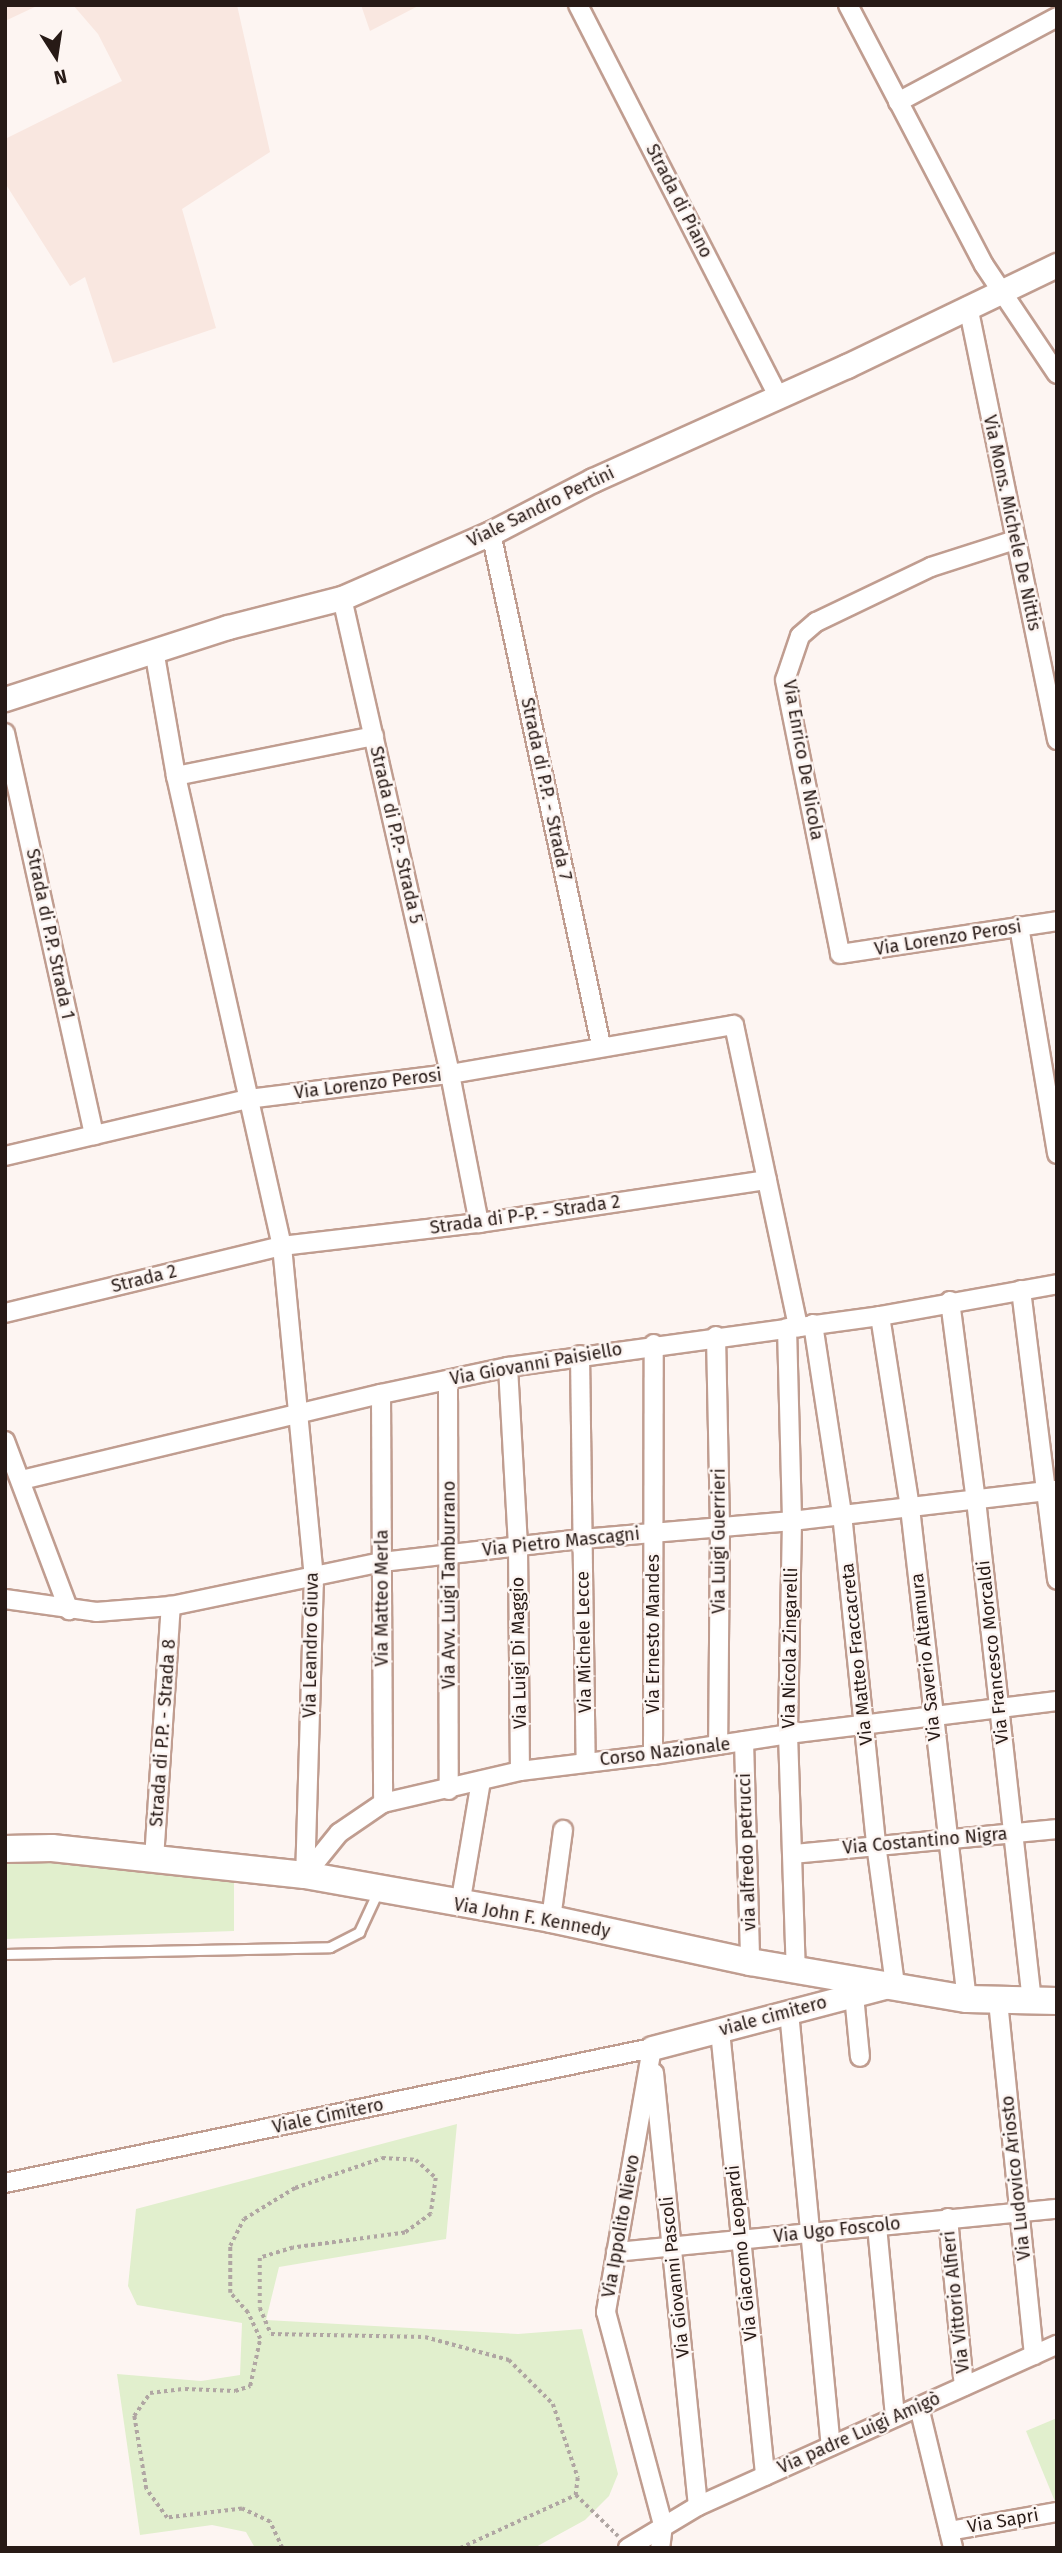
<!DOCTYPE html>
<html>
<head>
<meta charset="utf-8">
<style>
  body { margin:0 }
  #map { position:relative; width:1062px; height:2553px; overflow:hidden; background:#fdf5f2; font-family:"Fira Sans",sans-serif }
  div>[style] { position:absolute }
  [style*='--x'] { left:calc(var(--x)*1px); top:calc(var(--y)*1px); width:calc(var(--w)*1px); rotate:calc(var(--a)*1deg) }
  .built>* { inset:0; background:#f9e7e0 }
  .green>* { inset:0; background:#e1efcd }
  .path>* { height:3.5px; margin-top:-1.75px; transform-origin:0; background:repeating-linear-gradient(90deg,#b0a6a3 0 3.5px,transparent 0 7px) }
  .roads { filter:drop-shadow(2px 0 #c09d90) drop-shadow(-2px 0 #c09d90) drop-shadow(0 2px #c09d90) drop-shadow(0 -2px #c09d90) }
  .service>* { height:9px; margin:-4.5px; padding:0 4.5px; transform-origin:4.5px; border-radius:4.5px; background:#fff }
  .minor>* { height:18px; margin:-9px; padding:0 9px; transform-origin:9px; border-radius:9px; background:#fff }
  .tertiary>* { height:23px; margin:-11.5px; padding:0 11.5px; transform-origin:11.5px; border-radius:11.5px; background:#fff }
  .secondary>* { height:26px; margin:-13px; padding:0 13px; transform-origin:13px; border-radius:13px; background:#fff }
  span { translate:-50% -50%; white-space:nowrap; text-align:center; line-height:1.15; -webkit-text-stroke:5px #fdf5f2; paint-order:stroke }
  .street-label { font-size:18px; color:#271a16 }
  .frame { position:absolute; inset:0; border:7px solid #271a16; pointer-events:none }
  .north { position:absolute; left:21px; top:21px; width:70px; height:70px; -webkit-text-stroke:5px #fdf5f2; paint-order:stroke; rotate:168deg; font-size:19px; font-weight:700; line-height:28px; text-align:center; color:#271a16 }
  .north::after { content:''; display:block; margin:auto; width:24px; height:32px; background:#271a16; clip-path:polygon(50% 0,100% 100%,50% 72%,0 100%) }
</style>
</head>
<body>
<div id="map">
  <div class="built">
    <div style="clip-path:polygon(5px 5px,39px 5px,5px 21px)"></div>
    <div style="clip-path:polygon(73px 5px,237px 5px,270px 152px,182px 209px,216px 328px,113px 363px,85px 277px,70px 286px,5px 183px,5px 139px,122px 81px,98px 34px)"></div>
    <div style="clip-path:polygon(361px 5px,420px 5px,370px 31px)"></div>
  </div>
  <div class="green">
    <div style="clip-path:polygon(54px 1856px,234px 1879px,234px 1931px,5px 1939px,5px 1858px)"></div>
    <div style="clip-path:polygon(457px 2124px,446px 2239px,279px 2267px,266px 2320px,518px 2334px,582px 2329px,618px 2474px,609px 2496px,585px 2520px,534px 2548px,255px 2548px,246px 2532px,212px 2525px,140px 2535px,117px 2374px,201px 2381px,240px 2375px,242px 2323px,137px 2305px,128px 2286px,136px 2209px)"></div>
    <div style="clip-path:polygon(1057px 2418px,1057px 2503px,1056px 2504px,1026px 2431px)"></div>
  </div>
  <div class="path">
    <div style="--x:282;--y:2548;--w:29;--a:-115"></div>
    <div style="--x:270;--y:2522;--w:31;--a:-155"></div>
    <div style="--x:242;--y:2509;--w:76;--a:173.2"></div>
    <div style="--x:167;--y:2518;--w:36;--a:-126"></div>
    <div style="--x:146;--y:2489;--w:74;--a:-99.3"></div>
    <div style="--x:134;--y:2416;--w:28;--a:-55"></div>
    <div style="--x:150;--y:2393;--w:35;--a:-7"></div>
    <div style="--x:185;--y:2389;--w:50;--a:2.3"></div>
    <div style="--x:235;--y:2391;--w:16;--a:-18"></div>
    <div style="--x:250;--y:2386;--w:48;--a:-78"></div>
    <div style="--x:260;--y:2339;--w:29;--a:-115"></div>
    <div style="--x:248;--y:2313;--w:27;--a:-132"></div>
    <div style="--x:230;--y:2293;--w:47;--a:-90"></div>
    <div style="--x:230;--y:2246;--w:30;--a:-63"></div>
    <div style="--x:244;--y:2219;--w:60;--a:-31.3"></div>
    <div style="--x:295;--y:2188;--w:92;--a:-19"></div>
    <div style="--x:382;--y:2158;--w:34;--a:3"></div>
    <div style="--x:416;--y:2160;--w:27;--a:42"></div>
    <div style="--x:436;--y:2178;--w:36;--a:98"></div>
    <div style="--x:431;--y:2214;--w:32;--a:144"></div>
    <div style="--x:405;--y:2233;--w:113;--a:172.4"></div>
    <div style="--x:293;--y:2248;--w:34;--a:163"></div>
    <div style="--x:260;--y:2258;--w:50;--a:90"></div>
    <div style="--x:260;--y:2308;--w:28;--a:67"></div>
    <div style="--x:271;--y:2334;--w:154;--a:1.1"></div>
    <div style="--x:425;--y:2337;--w:87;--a:15.3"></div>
    <div style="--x:509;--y:2360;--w:62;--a:45"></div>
    <div style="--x:553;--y:2404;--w:78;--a:71.3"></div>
    <div style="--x:578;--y:2478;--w:17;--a:97"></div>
    <div style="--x:576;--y:2495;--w:59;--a:44.3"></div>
    <div style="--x:460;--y:2548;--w:128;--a:-24.6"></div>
  </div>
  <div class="roads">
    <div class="service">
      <div style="--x:5;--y:1954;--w:325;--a:-1.2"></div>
      <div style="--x:330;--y:1947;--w:33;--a:-27"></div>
      <div style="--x:359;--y:1932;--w:45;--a:-65.1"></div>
    </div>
    <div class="minor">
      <div style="--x:578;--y:5;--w:441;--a:62.9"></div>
      <div style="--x:848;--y:5;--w:293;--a:62.4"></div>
      <div style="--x:984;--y:265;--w:131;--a:56.2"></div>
      <div style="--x:898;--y:102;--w:180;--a:-28.1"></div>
      <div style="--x:968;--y:306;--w:443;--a:78.4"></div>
      <div style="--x:491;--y:533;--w:524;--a:77.87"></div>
      <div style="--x:1015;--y:540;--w:88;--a:162.2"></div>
      <div style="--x:931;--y:567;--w:127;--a:154.4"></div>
      <div style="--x:816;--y:622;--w:21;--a:139"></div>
      <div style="--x:800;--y:636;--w:46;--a:108.8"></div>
      <div style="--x:785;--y:680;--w:279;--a:78.6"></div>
      <div style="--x:840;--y:954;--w:219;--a:-8.6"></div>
      <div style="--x:342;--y:598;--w:488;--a:77.2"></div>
      <div style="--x:450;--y:1074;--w:152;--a:79"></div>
      <div style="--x:154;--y:650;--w:128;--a:80.1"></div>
      <div style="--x:176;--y:776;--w:482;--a:77.3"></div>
      <div style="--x:282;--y:1246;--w:333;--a:84.5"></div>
      <div style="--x:314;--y:1577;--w:298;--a:91.7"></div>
      <div style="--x:5;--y:733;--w:412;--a:77.5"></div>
      <div style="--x:176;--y:776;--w:202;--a:-11.4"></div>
      <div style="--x:1019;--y:926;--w:231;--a:80.5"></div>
      <div style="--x:5;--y:1156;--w:250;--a:-13.2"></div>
      <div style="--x:248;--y:1099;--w:204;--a:-7.1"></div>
      <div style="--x:450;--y:1074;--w:288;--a:-9.8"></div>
      <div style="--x:734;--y:1025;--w:309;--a:78"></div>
      <div style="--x:1021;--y:1290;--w:292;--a:82.9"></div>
      <div style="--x:950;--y:1301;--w:201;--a:82.6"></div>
      <div style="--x:976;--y:1500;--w:505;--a:83.63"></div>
      <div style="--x:5;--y:1313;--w:285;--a:-13.6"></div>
      <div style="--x:282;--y:1246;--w:198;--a:-6.7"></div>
      <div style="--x:479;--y:1223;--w:291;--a:-8.5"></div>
      <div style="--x:880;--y:1316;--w:194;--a:81.1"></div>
      <div style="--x:910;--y:1508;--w:494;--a:83.4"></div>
      <div style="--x:813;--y:1324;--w:192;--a:81.3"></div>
      <div style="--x:842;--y:1514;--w:332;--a:84.1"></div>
      <div style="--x:876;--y:1844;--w:142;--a:82.3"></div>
      <div style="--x:787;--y:1328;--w:193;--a:88.5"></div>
      <div style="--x:792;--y:1521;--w:213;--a:91.1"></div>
      <div style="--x:788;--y:1734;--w:235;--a:88.1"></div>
      <div style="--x:716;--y:1336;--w:192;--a:88.8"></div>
      <div style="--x:720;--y:1528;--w:217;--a:90.5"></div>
      <div style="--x:580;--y:1355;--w:407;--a:89.2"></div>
      <div style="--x:508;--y:1367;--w:180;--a:86.8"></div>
      <div style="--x:518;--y:1547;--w:224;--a:89.5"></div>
      <div style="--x:448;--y:1380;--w:410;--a:89.9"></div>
      <div style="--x:381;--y:1394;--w:409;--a:89.7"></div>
      <div style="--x:5;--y:1441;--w:181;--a:69.3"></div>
      <div style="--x:22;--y:1480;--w:369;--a:-13.5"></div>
      <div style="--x:381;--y:1394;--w:130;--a:-12"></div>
      <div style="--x:508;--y:1367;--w:375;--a:-7.8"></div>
      <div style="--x:880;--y:1316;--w:180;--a:-10.2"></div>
      <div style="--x:5;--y:1599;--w:92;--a:8.1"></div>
      <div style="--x:96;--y:1612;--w:75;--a:-4.6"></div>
      <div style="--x:171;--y:1606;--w:216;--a:-11.8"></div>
      <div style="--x:382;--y:1562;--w:201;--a:-6.6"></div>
      <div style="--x:582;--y:1539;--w:211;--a:-4.9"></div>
      <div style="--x:792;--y:1521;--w:267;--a:-6.7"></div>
      <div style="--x:744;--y:1741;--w:221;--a:88.4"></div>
      <div style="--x:653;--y:1755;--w:411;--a:-89.9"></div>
      <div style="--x:793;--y:1854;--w:265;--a:-5.4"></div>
      <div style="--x:154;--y:1859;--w:254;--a:-86.2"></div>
      <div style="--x:305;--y:1875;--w:54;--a:-51"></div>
      <div style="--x:339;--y:1833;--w:53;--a:-34.3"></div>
      <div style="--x:383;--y:1803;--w:141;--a:-13.1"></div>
      <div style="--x:520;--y:1771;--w:134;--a:-6.9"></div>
      <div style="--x:653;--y:1755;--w:137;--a:-8.8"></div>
      <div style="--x:788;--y:1734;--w:271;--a:-7"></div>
      <div style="--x:460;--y:1905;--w:126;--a:-80.4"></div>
      <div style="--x:551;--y:1919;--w:90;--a:-82.3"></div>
      <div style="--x:854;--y:1995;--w:62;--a:84.5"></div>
      <div style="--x:998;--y:2001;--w:356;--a:84.2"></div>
      <div style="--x:789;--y:2012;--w:436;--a:84.5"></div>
      <div style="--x:720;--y:2031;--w:447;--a:84.2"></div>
      <div style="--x:652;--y:2048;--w:268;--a:99.9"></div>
      <div style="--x:606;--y:2312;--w:220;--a:75"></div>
      <div style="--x:663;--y:2525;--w:23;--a:97"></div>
      <div style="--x:654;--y:2073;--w:435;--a:84.2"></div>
      <div style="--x:5;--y:2183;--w:661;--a:-11.79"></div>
      <div style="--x:948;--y:2218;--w:169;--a:84.6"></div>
      <div style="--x:877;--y:2226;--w:192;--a:84.6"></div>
      <div style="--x:616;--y:2252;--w:443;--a:-5.6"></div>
      <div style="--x:919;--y:2407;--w:145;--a:76.4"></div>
      <div style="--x:949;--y:2531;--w:110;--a:-10"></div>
      <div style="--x:628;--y:2548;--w:82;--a:-31"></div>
      <div style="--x:698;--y:2506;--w:393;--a:-24.2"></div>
    </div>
    <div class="tertiary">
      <div style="--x:5;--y:699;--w:234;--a:-17.9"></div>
      <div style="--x:228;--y:627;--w:118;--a:-14.3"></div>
      <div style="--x:342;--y:598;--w:163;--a:-23.6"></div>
      <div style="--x:491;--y:533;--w:115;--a:-27.5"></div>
      <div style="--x:593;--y:480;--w:278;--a:-24.2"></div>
      <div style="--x:847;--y:366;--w:233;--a:-25.7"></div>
      <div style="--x:652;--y:2048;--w:245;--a:-14.7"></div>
    </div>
    <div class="secondary">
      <div style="--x:5;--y:1849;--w:47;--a:-1.2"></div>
      <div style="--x:52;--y:1848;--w:254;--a:6.1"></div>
      <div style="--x:305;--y:1875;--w:250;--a:10.1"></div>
      <div style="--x:551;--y:1919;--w:204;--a:12.2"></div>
      <div style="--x:750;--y:1962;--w:220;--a:9.7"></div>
      <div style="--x:967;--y:1999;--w:90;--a:1.3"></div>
    </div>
  </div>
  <div class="street-label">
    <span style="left:679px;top:201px;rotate:63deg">Strada di Piano</span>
    <span style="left:541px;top:507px;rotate:-26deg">Viale Sandro Pertini</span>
    <span style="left:1012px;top:523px;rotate:78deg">Via Mons. Michele De Nittis</span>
    <span style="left:803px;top:760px;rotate:80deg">Via Enrico De Nicola</span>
    <span style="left:546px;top:789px;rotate:78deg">Strada di P.P. - Strada 7</span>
    <span style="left:396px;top:835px;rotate:77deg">Strada di P.P.- Strada 5</span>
    <span style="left:50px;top:934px;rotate:78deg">Strada di P.P. Strada 1</span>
    <span style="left:948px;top:938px;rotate:-9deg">Via Lorenzo Perosi</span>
    <span style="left:368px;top:1084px;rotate:-7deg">Via Lorenzo Perosi</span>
    <span style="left:525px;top:1215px;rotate:-8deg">Strada di P-P. - Strada 2</span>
    <span style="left:144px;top:1279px;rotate:-14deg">Strada 2</span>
    <span style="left:536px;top:1364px;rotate:-10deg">Via Giovanni Paisiello</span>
    <span style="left:719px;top:1541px;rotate:-90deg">Via Luigi Guerrieri</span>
    <span style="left:561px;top:1542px;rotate:-6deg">Via Pietro Mascagni</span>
    <span style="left:449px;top:1585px;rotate:-90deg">Via Avv. Luigi Tamburrano</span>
    <span style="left:382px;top:1598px;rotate:-90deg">Via Matteo Merla</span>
    <span style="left:653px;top:1634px;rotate:-90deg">Via Ernesto Mandes</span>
    <span style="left:584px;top:1642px;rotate:-91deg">Via Michele Lecce</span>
    <span style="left:311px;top:1645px;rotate:-89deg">Via Leandro Giuva</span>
    <span style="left:790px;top:1648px;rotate:-89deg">Via Nicola Zingarelli</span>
    <span style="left:993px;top:1652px;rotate:-96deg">Via Francesco Morcaldi</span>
    <span style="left:519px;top:1653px;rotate:-91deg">Via Luigi Di Maggio</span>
    <span style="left:857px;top:1654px;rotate:-96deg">Via Matteo Fraccacreta</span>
    <span style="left:926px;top:1657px;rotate:-96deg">Via Saverio Altamura</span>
    <span style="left:163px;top:1733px;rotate:-86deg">Strada di P.P. - Strada 8</span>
    <span style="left:665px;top:1752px;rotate:-7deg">Corso Nazionale</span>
    <span style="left:925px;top:1841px;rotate:-5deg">Via Costantino Nigra</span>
    <span style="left:747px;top:1852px;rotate:-92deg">via alfredo petrucci</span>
    <span style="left:532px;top:1918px;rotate:10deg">Via John F. Kennedy</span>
    <span style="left:773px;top:2016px;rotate:-15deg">viale cimitero</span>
    <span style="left:328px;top:2116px;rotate:-12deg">Viale Cimitero</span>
    <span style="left:1016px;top:2178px;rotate:-96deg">Via Ludovico Ariosto</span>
    <span style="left:621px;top:2226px;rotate:-80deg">Via Ippolito Nievo</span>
    <span style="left:837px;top:2230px;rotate:-6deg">Via Ugo Foscolo</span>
    <span style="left:742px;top:2253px;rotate:-96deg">Via Giacomo Leopardi</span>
    <span style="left:675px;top:2277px;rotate:-96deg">Via Giovanni Pascoli</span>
    <span style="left:956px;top:2302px;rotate:-96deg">Via Vittorio Alfieri</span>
    <span style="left:859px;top:2433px;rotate:-24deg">Via padre Luigi Amigò</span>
    <span style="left:1003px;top:2521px;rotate:-10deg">Via Sapri</span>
  </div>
  <div class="frame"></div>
  <div class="north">N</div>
</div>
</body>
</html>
